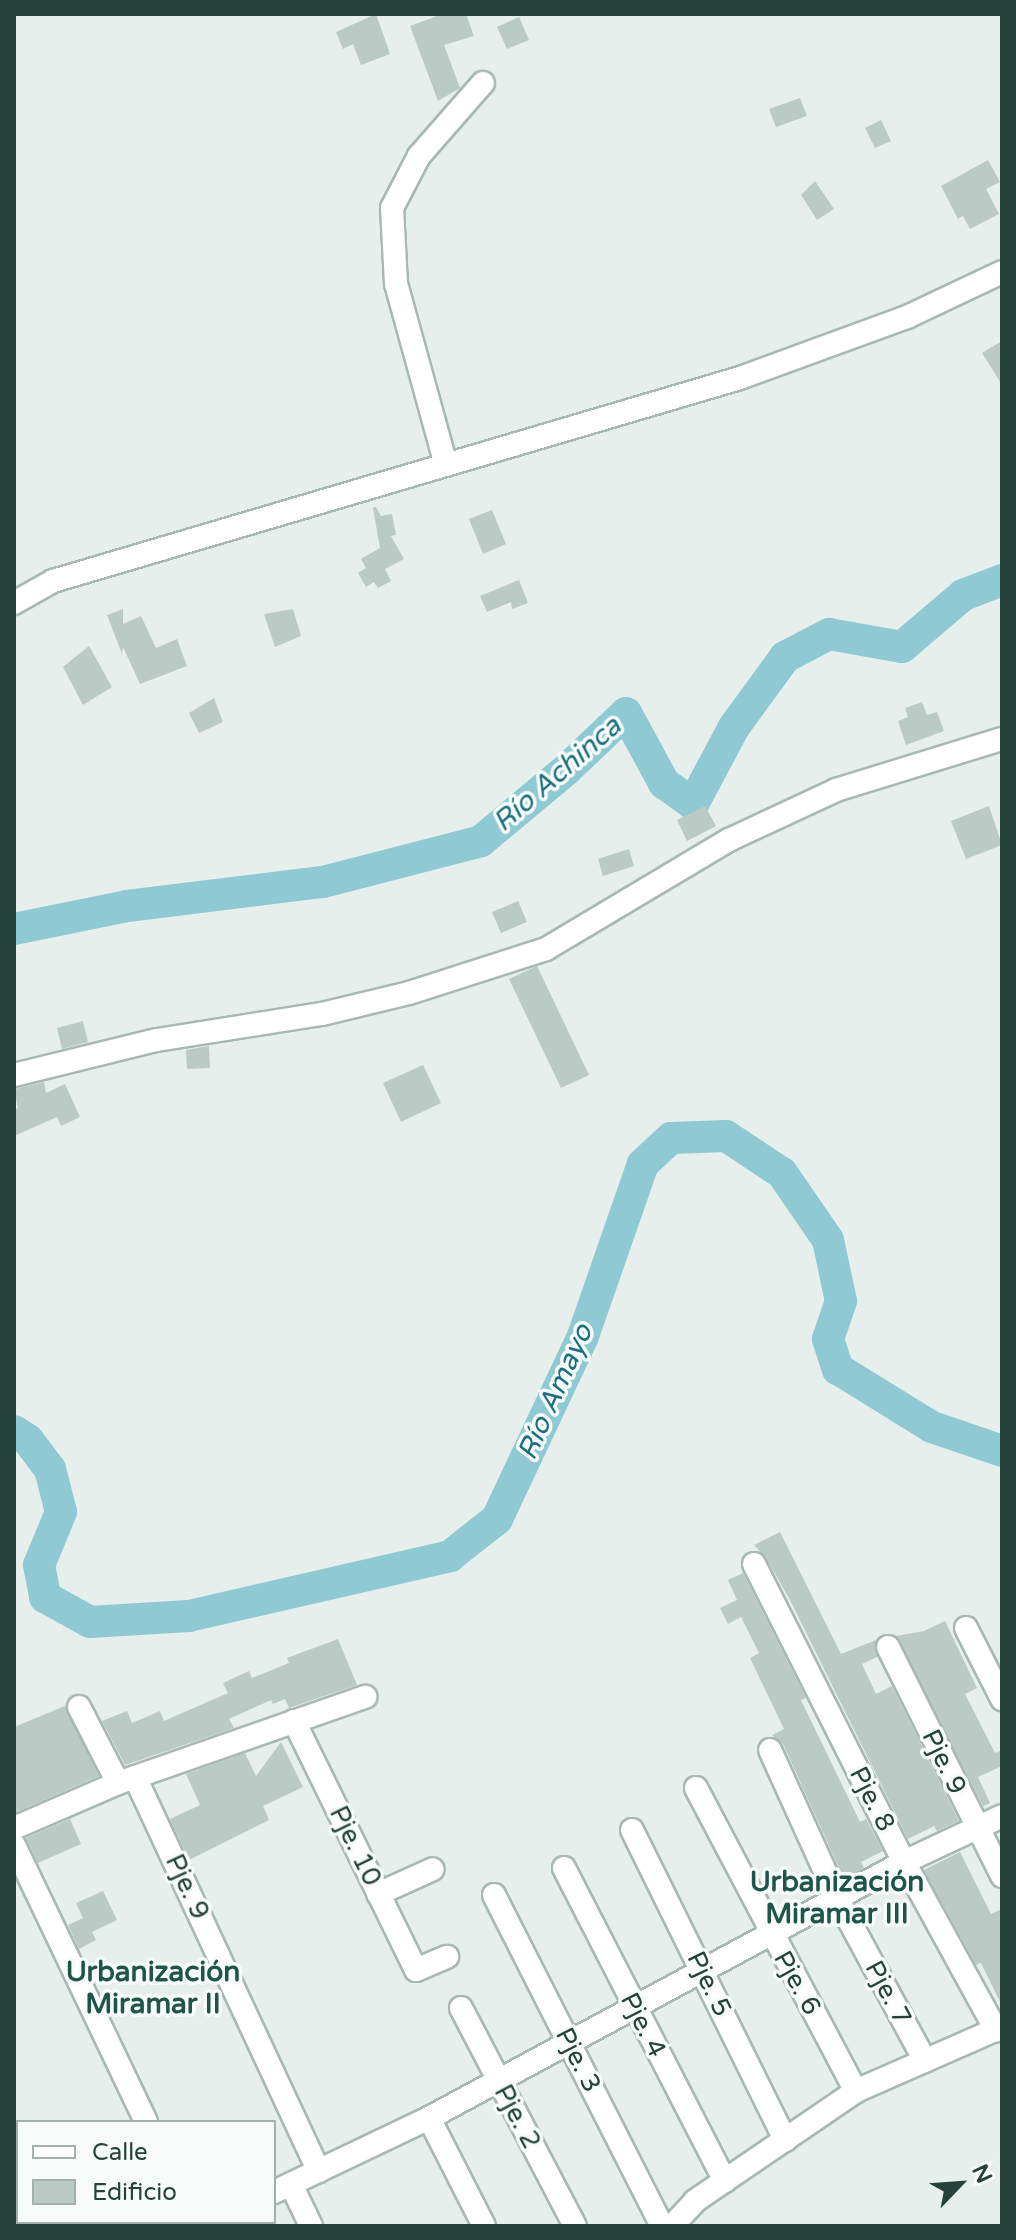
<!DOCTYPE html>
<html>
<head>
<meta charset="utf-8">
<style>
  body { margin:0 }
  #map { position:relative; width:1016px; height:2240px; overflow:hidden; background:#e6efeb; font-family:"Varela Round",sans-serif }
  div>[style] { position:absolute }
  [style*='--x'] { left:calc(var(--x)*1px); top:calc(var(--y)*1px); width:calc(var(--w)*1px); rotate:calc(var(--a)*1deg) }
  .river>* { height:32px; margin:-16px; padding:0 16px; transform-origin:16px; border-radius:16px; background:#8ec9d4 }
  .building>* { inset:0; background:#bbcac4 }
  .roads { filter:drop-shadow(2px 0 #a8b8b2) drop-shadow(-2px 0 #a8b8b2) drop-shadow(0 2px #a8b8b2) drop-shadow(0 -2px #a8b8b2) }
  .minor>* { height:22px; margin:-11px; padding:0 11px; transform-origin:11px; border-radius:11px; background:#fff }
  span { translate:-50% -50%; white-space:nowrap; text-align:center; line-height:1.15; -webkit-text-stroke:7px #f7fbf9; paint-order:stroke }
  .street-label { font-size:26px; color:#24423a }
  .water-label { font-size:28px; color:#1c6f80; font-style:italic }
  .neighbourhood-label { font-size:28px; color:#1f5548; font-weight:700 }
  .frame { position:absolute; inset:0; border:16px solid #24423a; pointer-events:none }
  .legend { position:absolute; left:16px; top:2120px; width:260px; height:104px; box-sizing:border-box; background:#f7fbf9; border:2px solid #a3b1ad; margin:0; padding:10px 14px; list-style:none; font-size:24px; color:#24423a }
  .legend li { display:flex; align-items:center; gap:16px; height:40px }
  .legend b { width:40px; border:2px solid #a3b1ad }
  .north { position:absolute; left:920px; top:2144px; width:80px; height:80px; -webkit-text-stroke:6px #f7fbf9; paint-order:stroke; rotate:65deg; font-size:22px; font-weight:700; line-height:32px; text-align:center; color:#24423a }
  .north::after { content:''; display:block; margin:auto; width:28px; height:36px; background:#24423a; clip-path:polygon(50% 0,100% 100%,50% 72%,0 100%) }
</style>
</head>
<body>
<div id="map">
  <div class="river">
    <div style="--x:14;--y:929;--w:115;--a:-11.5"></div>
    <div style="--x:127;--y:906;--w:197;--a:-7"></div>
    <div style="--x:323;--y:882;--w:163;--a:-14.5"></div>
    <div style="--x:481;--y:841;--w:112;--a:-39.9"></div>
    <div style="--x:567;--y:769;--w:81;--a:-43.5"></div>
    <div style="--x:626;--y:713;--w:80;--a:61.5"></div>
    <div style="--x:664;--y:783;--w:36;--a:36"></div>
    <div style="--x:693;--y:804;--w:87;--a:-62"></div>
    <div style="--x:734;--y:727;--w:87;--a:-53.9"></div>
    <div style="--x:785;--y:657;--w:50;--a:-27.6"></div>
    <div style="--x:829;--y:634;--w:74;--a:10.1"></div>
    <div style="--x:902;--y:647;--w:80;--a:-40.4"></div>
    <div style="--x:963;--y:595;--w:42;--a:-21"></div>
    <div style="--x:14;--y:1431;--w:17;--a:33"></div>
    <div style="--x:28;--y:1440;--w:36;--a:53"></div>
    <div style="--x:50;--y:1469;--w:44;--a:75.7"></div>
    <div style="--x:61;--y:1512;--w:57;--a:112.5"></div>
    <div style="--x:39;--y:1565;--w:33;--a:79"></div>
    <div style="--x:45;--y:1597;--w:51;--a:29.1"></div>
    <div style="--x:90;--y:1622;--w:99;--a:-3.5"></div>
    <div style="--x:189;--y:1616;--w:268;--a:-12.9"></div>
    <div style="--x:450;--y:1556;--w:60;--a:-38.2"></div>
    <div style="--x:497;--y:1519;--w:202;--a:-64.8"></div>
    <div style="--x:583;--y:1336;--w:182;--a:-70.8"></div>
    <div style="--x:643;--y:1164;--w:38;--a:-43"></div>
    <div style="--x:671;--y:1138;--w:55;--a:-2.1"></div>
    <div style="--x:726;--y:1136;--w:67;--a:33.5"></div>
    <div style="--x:782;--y:1173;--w:81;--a:55.5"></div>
    <div style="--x:828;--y:1240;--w:62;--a:78"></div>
    <div style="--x:841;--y:1301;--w:40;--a:108.9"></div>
    <div style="--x:828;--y:1339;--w:32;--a:72"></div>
    <div style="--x:838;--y:1369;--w:110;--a:31.7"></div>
    <div style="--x:932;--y:1427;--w:74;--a:18.9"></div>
  </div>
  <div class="building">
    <div style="clip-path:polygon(376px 14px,390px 54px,361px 65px,353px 44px,343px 49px,336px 32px)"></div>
    <div style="clip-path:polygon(442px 14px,466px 14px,474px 36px,444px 45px,460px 88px,438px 101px,410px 26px)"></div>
    <div style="clip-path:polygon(519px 17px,529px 40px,507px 49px,497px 27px)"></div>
    <div style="clip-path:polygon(800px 98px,807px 116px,776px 127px,769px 109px)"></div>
    <div style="clip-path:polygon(881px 120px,891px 141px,875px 148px,865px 128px)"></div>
    <div style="clip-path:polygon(988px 160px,1000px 182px,986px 189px,999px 214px,970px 229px,963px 216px,958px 219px,941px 186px)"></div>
    <div style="clip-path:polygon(815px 181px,834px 209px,817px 220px,801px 195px)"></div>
    <div style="clip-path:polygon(1002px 341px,1002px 385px,982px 353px)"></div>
    <div style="clip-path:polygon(376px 507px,381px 516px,392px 514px,396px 535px,391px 536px,404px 559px,385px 569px,391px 581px,378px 588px,374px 582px,366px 587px,358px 573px,366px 568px,361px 559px,380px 548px,373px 508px)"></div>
    <div style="clip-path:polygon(492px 510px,506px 544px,483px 554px,469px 519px)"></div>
    <div style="clip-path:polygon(519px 580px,528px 603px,512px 609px,511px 602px,487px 612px,480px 596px)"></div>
    <div style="clip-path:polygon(123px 609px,123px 624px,141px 616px,156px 648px,177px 639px,187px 666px,140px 684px,123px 647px,122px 654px,107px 615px)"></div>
    <div style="clip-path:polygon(293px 609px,301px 636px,275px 647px,264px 614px)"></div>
    <div style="clip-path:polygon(89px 646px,112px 687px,83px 705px,63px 667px)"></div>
    <div style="clip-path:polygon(214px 698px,223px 722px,199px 733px,189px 713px)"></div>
    <div style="clip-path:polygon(922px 702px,927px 715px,937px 712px,944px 731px,906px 745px,898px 721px,908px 717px,905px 708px)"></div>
    <div style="clip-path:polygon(705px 806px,716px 826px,687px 841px,677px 820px)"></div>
    <div style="clip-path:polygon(989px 806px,1002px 845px,966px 859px,951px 821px)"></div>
    <div style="clip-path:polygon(629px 849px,634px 866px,603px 876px,598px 859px)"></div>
    <div style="clip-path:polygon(518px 901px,527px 922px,501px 933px,492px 912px)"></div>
    <div style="clip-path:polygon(537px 966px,589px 1075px,561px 1088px,509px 979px)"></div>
    <div style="clip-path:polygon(83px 1021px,88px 1042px,62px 1049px,57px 1028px)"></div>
    <div style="clip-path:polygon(209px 1046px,210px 1068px,187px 1069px,186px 1050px)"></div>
    <div style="clip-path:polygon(423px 1065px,441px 1103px,401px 1122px,383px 1083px)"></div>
    <div style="clip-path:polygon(44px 1082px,46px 1093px,65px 1084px,80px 1117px,61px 1126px,57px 1117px,14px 1136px,14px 1110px,18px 1108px,14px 1089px)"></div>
    <div style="clip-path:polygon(780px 1532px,841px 1654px,876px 1640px,877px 1657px,862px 1664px,876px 1694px,892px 1686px,959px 1821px,937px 1831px,934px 1826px,908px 1839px,790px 1600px,766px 1558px,754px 1545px)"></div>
    <div style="clip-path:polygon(743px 1573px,806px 1698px,801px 1700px,860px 1822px,866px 1819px,883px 1851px,861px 1862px,864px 1868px,844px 1879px,783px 1744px,772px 1735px,784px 1729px,750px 1658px,759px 1653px,741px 1617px,728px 1624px,720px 1608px,737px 1600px,728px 1580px)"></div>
    <div style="clip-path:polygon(945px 1621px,977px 1688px,965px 1694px,995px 1753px,1002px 1750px,1002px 1766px,978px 1777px,990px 1803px,983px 1806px,896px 1636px,924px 1631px)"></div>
    <div style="clip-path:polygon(338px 1639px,357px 1685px,289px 1708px,285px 1699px,273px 1704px,271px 1700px,229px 1719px,234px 1728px,125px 1765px,102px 1721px,127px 1711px,132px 1723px,160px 1711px,164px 1721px,228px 1693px,223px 1683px,249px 1671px,252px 1678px,289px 1663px,287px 1658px)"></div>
    <div style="clip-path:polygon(65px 1706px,99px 1776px,14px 1813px,14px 1727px)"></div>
    <div style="clip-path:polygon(281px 1742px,303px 1787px,263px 1806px,269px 1820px,189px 1860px,170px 1819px,200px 1805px,186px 1774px,245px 1753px,256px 1776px)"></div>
    <div style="clip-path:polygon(70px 1819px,81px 1844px,38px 1863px,26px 1838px)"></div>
    <div style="clip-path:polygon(960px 1852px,991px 1914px,1002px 1909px,1002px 2006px,981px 1963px,976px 1965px,924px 1870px)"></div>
    <div style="clip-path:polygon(103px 1891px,117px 1920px,92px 1932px,96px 1940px,79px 1949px,68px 1925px,83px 1918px,76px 1903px)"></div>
  </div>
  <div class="roads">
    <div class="minor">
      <div style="--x:446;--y:465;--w:188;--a:-105.4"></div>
      <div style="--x:396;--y:284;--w:76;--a:-93"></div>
      <div style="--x:392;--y:208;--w:59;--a:-62.6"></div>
      <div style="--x:419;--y:156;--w:97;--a:-48.8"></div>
      <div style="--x:14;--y:603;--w:45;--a:-29.4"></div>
      <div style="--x:53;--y:581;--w:716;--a:-16.46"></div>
      <div style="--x:740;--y:378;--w:178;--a:-20.1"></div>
      <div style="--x:907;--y:317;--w:105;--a:-25.3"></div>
      <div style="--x:14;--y:1075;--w:147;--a:-13.8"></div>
      <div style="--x:157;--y:1040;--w:167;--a:-9"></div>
      <div style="--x:322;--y:1014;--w:89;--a:-13.6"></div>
      <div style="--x:409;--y:993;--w:144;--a:-17.8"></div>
      <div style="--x:546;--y:949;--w:213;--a:-30.8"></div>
      <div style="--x:729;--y:840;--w:118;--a:-25"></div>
      <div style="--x:836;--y:790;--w:174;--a:-17.1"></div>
      <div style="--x:754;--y:1564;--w:334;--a:63.3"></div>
      <div style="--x:904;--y:1862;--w:192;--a:61.3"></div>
      <div style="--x:966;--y:1628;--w:80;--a:63.1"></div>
      <div style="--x:888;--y:1647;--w:256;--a:63.5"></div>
      <div style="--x:79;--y:1707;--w:85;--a:62.8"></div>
      <div style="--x:294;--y:1721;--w:277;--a:63.9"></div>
      <div style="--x:416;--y:1970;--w:34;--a:-23"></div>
      <div style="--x:770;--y:1750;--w:162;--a:65.6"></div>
      <div style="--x:837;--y:1898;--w:185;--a:61.6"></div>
      <div style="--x:135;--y:1777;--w:435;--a:65"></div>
      <div style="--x:696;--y:1788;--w:343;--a:62.2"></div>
      <div style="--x:14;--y:1828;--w:113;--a:-23.4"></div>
      <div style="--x:118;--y:1783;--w:262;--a:-19.2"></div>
      <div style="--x:632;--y:1830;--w:346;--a:63.7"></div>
      <div style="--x:14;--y:1845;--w:307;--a:64.5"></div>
      <div style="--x:564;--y:1868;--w:352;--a:62.8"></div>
      <div style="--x:378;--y:1894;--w:60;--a:-24.4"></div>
      <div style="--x:494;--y:1895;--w:371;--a:63.1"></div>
      <div style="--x:461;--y:2008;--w:246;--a:62.4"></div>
      <div style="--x:429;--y:2118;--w:121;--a:63"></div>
      <div style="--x:14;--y:2151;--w:9;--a:63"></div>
      <div style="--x:291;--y:2184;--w:47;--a:64.5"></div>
      <div style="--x:274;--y:2192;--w:172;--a:-25.5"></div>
      <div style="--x:429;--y:2118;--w:540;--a:-28.32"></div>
      <div style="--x:904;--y:1862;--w:108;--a:-25.1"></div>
      <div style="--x:48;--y:2222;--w:4;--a:63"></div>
      <div style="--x:204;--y:2226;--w:9;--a:-27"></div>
      <div style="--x:672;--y:2226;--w:34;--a:-47"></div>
      <div style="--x:695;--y:2201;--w:195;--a:-34.3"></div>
      <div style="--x:856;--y:2091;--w:159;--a:-23.7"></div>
    </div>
  </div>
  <div class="street-label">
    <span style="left:944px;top:1762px;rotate:64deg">Pje. 9</span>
    <span style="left:872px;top:1799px;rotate:63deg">Pje. 8</span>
    <span style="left:355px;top:1846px;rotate:64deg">Pje. 10</span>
    <span style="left:187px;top:1887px;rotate:65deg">Pje. 9</span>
    <span style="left:797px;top:1983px;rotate:61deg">Pje. 6</span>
    <span style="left:709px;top:1984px;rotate:64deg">Pje. 5</span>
    <span style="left:888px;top:1993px;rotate:62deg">Pje. 7</span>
    <span style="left:643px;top:2025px;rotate:63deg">Pje. 4</span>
    <span style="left:578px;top:2060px;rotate:63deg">Pje. 3</span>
    <span style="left:517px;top:2117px;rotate:62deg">Pje. 2</span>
  </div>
  <div class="water-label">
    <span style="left:557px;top:774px;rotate:-41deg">Río Achinca</span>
    <span style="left:555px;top:1392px;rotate:-66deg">Río Amayo</span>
  </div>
  <div class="neighbourhood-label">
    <span style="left:837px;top:1898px">Urbanización<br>Miramar III</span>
    <span style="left:153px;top:1988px">Urbanización<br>Miramar II</span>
  </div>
  <div class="frame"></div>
  <ul class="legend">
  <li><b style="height:10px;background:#fff"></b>Calle</li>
  <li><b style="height:22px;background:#bbcac4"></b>Edificio</li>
  </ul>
  <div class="north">N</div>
</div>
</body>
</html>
